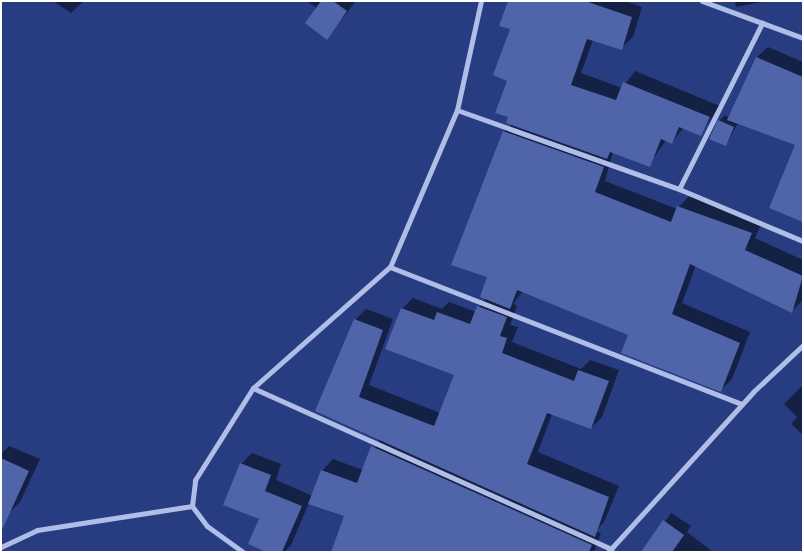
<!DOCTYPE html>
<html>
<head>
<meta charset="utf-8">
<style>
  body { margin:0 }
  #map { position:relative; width:804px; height:553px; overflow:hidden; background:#283c81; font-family:Arial,sans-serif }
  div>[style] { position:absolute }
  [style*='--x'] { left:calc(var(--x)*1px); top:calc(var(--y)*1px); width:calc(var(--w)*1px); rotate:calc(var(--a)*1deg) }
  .shadow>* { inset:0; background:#0007 }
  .building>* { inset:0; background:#5065a9 }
  .street>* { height:5px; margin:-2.5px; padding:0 2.5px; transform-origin:2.5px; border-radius:2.5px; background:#b0bde6 }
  span { translate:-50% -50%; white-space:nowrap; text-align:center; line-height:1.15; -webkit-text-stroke:4px #283c81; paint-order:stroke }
  .frame { position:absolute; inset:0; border:2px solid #fff; pointer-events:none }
</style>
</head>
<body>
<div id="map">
  <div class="shadow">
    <div style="clip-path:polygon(53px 1px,84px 1px,71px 13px)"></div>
    <div style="clip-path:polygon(306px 1px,356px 1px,327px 38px,317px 8px)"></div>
    <div style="clip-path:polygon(509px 1px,625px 1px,642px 7px,633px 37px,621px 48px,593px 40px,581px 73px,622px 88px,635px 71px,720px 106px,700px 134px,684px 127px,672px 142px,666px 140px,649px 165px,613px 152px,605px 181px,677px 209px,689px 196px,762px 222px,755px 238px,803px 260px,803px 300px,792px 311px,696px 265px,682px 303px,750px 332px,732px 379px,721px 390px,630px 334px,523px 291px,513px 304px,517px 306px,510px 325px,518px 327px,512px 342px,581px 369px,590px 360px,619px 370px,602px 417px,591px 428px,552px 414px,538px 452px,619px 486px,604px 522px,596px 531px,601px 533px,594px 552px,332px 552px,345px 516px,309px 503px,291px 545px,284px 552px,269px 552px,241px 464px,252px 453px,281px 464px,276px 480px,313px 496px,322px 471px,333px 459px,363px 470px,380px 439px,316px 410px,355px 320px,366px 309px,393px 319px,369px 385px,440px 413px,455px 375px,402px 309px,413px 298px,442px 309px,449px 302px,476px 312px,486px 298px,504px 132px,512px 124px)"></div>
    <div style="clip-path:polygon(735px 1px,767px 1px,736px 7px)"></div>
    <div style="clip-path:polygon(768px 47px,803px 62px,803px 221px,797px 145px,738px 123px,726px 145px,719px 121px,725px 115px,730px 118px,757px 57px)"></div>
    <div style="clip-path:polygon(803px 385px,803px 435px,791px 424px,797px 417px,784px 404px)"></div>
    <div style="clip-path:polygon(9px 446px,40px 459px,20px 502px,9px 513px,1px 509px,1px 454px)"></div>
    <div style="clip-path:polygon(671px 513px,691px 526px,687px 532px,713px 552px,644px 552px)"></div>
  </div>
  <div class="building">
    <div style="clip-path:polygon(321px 1px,333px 1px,347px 11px,327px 40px,305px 23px)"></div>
    <div style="clip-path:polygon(508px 1px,585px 1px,632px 17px,622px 50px,587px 39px,571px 85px,616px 100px,623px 82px,710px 117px,701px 136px,679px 127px,672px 144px,661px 139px,650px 167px,610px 152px,607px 159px,506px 123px,508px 117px,495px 113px,507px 81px,493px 75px,510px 29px,499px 26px)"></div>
    <div style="clip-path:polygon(756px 57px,803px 77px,803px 222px,769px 208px,795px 145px,727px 120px)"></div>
    <div style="clip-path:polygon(718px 120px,734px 127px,726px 146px,709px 139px)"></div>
    <div style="clip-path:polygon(503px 131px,604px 167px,595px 192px,671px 222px,677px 206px,752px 233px,745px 250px,803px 276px,792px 313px,690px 264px,672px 314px,740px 343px,721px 392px,621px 353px,628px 335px,517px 290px,510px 309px,480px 297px,487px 277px,451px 265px)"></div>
    <div style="clip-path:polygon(477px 306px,507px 317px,500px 336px,507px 338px,502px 353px,574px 381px,578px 370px,609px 381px,591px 429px,547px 413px,527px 464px,609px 497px,595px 537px,315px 411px,354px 319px,383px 330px,359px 397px,434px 426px,454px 375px,385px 349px,401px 308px,434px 320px,437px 312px,470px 324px)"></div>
    <div style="clip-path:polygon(371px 446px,592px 545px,589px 552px,331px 552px,344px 516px,308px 504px,321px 470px,357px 483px)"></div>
    <div style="clip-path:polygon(1px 458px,29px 471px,1px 532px)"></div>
    <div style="clip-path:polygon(240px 463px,271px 475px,265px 491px,302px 506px,282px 552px,266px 552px,248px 544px,259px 519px,223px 505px)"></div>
    <div style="clip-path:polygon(663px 520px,684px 535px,672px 552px,641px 552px)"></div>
  </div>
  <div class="street">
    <div style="--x:702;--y:1;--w:108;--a:20.1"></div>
    <div style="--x:457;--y:110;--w:236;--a:19.6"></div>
    <div style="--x:679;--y:189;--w:134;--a:22.8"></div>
    <div style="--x:679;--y:189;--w:186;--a:-63.4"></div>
    <div style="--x:390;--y:267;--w:377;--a:21.3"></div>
    <div style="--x:253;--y:388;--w:393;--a:24.2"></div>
    <div style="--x:1;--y:547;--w:40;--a:-25"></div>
    <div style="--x:37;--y:530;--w:157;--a:-8.8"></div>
    <div style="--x:609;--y:551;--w:215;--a:-47.8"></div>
    <div style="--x:753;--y:392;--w:69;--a:-43.2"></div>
    <div style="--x:243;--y:552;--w:44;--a:-144.2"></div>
    <div style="--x:207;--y:526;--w:25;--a:-127"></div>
    <div style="--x:192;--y:506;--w:26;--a:-83"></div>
    <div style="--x:195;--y:480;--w:109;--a:-57.8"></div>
    <div style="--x:253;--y:388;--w:183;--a:-41.5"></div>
    <div style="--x:390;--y:267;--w:171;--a:-66.9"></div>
    <div style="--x:457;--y:110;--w:112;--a:-77.6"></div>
  </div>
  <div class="frame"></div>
</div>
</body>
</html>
